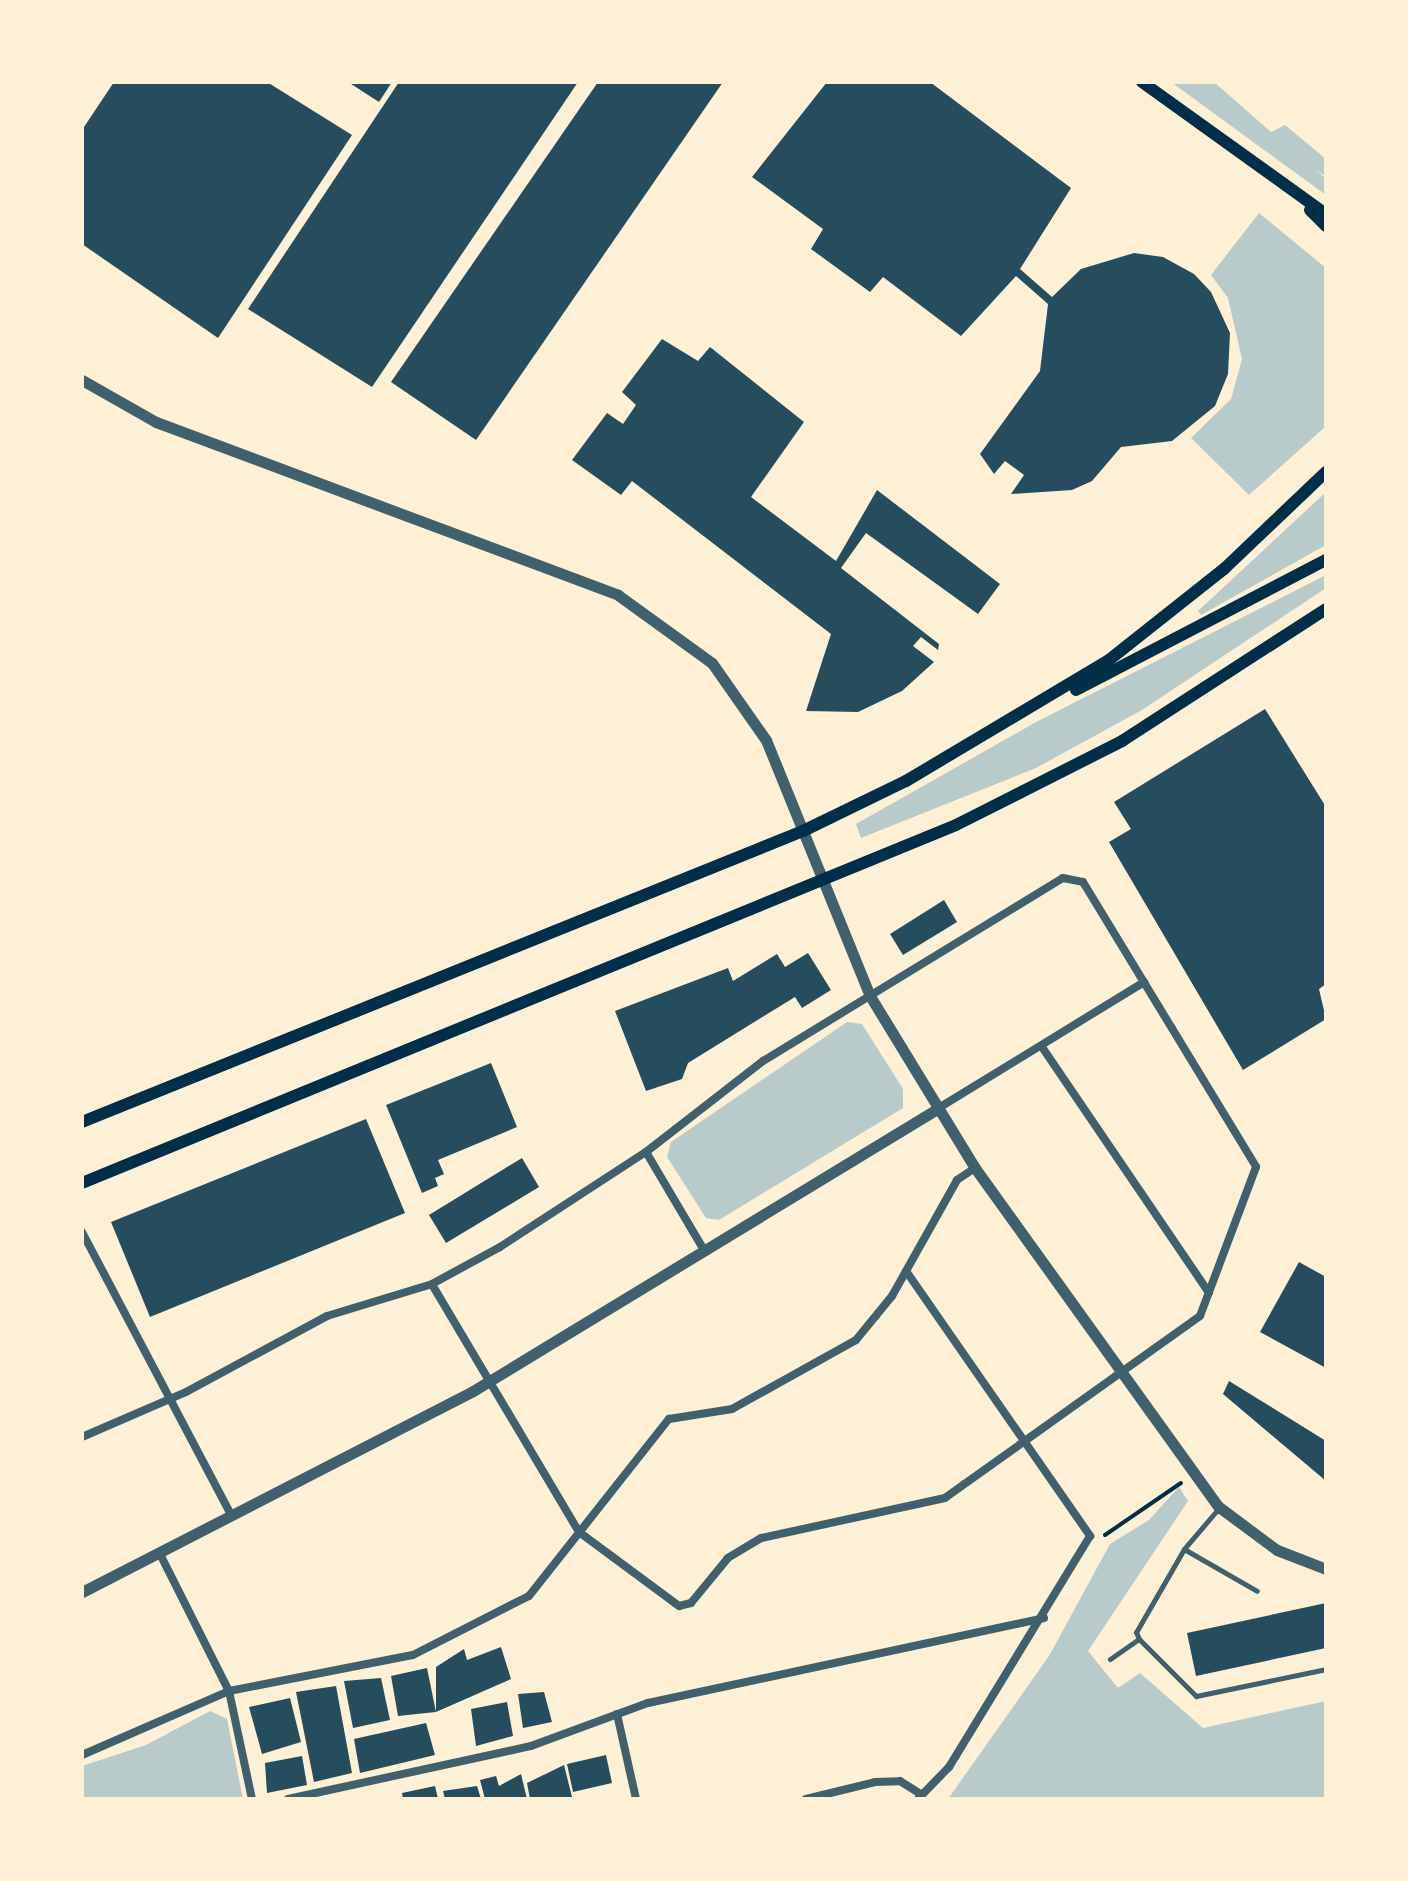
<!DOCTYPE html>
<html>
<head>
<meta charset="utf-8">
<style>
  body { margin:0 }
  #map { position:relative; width:1408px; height:1881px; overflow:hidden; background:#fdf0d5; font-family:Cabin,sans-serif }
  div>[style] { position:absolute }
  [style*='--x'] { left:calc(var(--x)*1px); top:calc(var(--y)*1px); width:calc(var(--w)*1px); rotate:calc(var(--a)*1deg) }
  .green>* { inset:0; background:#b9caca }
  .building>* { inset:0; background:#264d5e }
  .path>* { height:4px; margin:-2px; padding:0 2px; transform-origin:2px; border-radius:2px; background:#003049 }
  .service>* { height:5px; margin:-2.5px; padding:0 2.5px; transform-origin:2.5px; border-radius:2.5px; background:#3f606c }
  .minor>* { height:8px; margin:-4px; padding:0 4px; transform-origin:4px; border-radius:4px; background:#3f606c }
  .tertiary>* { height:11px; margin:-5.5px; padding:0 5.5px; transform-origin:5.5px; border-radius:5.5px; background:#3f606c }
  .secondary>* { height:12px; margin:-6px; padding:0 6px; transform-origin:6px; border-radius:6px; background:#003049 }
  span { translate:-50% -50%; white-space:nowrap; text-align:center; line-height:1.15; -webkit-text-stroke:8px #fdf0d5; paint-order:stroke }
  .frame { position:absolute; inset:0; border:84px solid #fdf0d5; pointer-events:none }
</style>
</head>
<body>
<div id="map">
  <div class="green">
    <div style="clip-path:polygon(1171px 82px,1214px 82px,1271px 132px,1285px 125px,1326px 159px,1326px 177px,1315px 169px,1326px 179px,1326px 195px)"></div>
    <div style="clip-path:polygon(1259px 213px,1326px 268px,1326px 426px,1249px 495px,1191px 438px,1231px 399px,1242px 359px,1228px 298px,1211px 275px)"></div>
    <div style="clip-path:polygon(1326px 492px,1326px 545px,1201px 615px,1198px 611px)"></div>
    <div style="clip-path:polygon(1326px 575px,1326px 588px,1142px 710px,1036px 768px,861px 838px,856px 824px,1038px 721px)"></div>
    <div style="clip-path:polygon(847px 1022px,862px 1024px,903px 1089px,903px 1108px,719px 1220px,706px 1218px,667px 1157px,671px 1142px)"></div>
    <div style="clip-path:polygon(1179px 1487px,1188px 1501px,1088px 1651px,1118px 1688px,1140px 1673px,1203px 1728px,1326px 1701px,1326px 1799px,948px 1799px,1049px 1656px,1110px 1544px,1149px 1520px)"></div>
    <div style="clip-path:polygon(210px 1711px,227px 1719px,243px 1799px,82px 1799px,82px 1766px,146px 1745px)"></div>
  </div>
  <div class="building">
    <div style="clip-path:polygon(114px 82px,267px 82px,352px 135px,218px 338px,82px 244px,82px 130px)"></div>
    <div style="clip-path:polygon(348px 82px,392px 82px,379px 102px)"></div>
    <div style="clip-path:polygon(399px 82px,578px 82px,372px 387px,248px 309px)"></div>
    <div style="clip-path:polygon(598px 82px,723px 82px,476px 440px,391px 382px)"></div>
    <div style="clip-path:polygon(827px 82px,930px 82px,1071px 188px,1020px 269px,1052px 297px,1081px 269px,1134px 253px,1163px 257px,1194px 274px,1211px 292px,1230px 333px,1228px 374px,1215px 406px,1172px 441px,1121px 447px,1092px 481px,1072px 490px,1011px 494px,1024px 475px,1005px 461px,994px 474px,980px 454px,1040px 371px,1048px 304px,1016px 276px,961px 336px,883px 277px,870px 292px,811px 249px,823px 229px,752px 177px)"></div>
    <div style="clip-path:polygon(662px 339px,698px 361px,710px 347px,804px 422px,751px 497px,836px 561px,877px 490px,1000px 584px,978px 614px,866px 533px,841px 568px,939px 644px,938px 650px,921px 637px,913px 646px,934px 662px,902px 691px,858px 712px,806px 711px,831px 634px,632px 481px,621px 495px,572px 460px,607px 413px,623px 424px,636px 405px,622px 392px)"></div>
    <div style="clip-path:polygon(1265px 709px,1326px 807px,1326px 984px,1319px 989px,1326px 1019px,1243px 1070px,1109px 842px,1131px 829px,1114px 802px)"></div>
    <div style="clip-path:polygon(944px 900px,957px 922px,903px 955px,890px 934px)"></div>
    <div style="clip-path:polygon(808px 953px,831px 990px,802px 1008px,795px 997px,688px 1063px,682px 1079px,646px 1091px,615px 1011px,728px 968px,733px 981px,777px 954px,785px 967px)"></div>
    <div style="clip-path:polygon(491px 1063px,517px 1127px,438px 1160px,444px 1174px,435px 1178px,438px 1186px,422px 1193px,386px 1105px)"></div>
    <div style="clip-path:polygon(366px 1119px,405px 1213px,150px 1317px,111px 1222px)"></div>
    <div style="clip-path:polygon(522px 1158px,539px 1187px,446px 1243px,429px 1215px)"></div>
    <div style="clip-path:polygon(1299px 1262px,1326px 1277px,1326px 1368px,1260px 1332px)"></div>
    <div style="clip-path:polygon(1229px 1381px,1326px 1441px,1326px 1481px,1223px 1394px)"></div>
    <div style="clip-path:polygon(1326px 1603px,1326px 1648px,1196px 1676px,1187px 1633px)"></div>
    <div style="clip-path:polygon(501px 1647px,511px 1679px,436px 1712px,436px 1667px,464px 1649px,467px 1660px)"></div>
    <div style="clip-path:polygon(427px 1668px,436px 1712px,398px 1716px,391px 1676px)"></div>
    <div style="clip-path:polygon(381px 1678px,390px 1720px,353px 1728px,344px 1681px)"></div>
    <div style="clip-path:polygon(336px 1686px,352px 1773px,314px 1782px,296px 1692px)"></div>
    <div style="clip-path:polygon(544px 1692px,552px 1722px,523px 1728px,518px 1694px)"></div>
    <div style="clip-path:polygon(290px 1698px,301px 1742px,262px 1754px,249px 1707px)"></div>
    <div style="clip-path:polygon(507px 1702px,513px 1736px,476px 1746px,471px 1709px)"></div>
    <div style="clip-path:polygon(426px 1723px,435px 1755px,360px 1773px,354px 1739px)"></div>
    <div style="clip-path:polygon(606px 1755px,612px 1783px,573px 1792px,567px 1764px)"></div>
    <div style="clip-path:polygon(302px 1756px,307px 1785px,267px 1793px,265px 1763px)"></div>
    <div style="clip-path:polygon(564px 1765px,572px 1797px,530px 1799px,527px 1783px)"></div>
    <div style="clip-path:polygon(521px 1774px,527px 1799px,485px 1799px,480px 1780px,496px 1776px,499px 1786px)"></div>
    <div style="clip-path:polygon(435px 1786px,438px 1799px,403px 1799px,402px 1793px)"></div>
    <div style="clip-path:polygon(477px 1786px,481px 1799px,445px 1799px,443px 1791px)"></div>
  </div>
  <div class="path">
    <div style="--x:1105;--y:1535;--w:92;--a:-34.4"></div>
  </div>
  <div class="service">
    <div style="--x:1218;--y:1509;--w:52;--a:130.4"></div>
    <div style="--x:1184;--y:1549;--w:96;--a:120"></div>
    <div style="--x:1136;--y:1632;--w:8;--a:67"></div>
    <div style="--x:1139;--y:1639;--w:81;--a:45"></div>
    <div style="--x:1196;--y:1696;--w:133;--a:-11.7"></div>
    <div style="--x:1184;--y:1549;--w:84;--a:29.9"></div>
    <div style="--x:1110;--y:1659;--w:35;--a:-35"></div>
  </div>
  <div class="minor">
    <div style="--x:1042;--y:1047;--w:297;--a:55.8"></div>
    <div style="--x:937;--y:1109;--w:243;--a:-31.5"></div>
    <div style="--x:646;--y:1152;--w:114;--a:59.4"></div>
    <div style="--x:82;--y:1232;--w:320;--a:62.2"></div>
    <div style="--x:906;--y:1271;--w:323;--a:55.2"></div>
    <div style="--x:1090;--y:1536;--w:271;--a:121.4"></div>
    <div style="--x:949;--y:1767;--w:45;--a:134.1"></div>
    <div style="--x:82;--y:1437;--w:113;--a:-23.4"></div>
    <div style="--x:186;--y:1392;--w:160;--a:-28.3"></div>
    <div style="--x:327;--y:1316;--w:110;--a:-16.9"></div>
    <div style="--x:432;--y:1284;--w:77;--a:-28.6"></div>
    <div style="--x:500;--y:1247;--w:174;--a:-33.1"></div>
    <div style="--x:646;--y:1152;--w:148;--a:-37.9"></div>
    <div style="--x:763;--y:1061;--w:351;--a:-31.4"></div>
    <div style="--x:1063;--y:878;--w:20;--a:11"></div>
    <div style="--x:1083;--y:882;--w:333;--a:58.7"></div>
    <div style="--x:1256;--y:1167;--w:159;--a:110.6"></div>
    <div style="--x:1200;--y:1316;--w:313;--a:144.5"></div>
    <div style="--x:945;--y:1498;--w:188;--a:167.7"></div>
    <div style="--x:761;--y:1538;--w:39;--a:149"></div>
    <div style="--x:728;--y:1558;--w:58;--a:129.4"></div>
    <div style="--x:691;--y:1603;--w:12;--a:166"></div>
    <div style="--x:679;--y:1606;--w:124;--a:-143.5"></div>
    <div style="--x:579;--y:1532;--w:288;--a:-120.7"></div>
    <div style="--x:159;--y:1552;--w:156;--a:63.3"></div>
    <div style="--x:229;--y:1691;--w:110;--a:78"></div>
    <div style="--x:617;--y:1714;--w:87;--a:77.4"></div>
    <div style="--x:82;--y:1755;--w:160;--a:-23.5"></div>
    <div style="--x:229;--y:1691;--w:187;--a:-11.1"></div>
    <div style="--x:413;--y:1655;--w:130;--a:-27"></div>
    <div style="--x:529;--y:1596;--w:226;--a:-51.7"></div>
    <div style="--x:669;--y:1419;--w:64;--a:-9"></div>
    <div style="--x:732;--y:1409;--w:142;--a:-29.1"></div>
    <div style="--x:856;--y:1340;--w:57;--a:-50.7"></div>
    <div style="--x:892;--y:1296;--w:133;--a:-60.7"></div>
    <div style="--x:957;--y:1180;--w:22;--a:-34"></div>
    <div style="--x:288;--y:1799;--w:249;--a:-12.3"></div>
    <div style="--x:531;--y:1746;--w:125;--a:-20.2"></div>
    <div style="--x:648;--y:1703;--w:405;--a:-12.1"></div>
    <div style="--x:806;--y:1799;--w:71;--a:-13.8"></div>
    <div style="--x:875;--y:1782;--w:25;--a:-2"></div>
    <div style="--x:900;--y:1781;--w:26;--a:32"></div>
  </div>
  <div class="tertiary">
    <div style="--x:82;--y:380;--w:85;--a:29.6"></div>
    <div style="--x:156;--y:422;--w:493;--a:20.5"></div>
    <div style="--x:618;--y:595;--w:116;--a:35.9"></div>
    <div style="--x:712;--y:663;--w:94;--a:55"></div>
    <div style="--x:766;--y:740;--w:276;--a:67.9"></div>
    <div style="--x:870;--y:996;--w:202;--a:58.6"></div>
    <div style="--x:975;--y:1168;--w:418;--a:54.3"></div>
    <div style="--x:1219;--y:1507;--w:72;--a:36.6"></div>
    <div style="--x:1277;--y:1550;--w:53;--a:21.2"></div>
    <div style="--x:82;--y:1592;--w:440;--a:-27.2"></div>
    <div style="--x:473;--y:1391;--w:543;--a:-31.29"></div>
  </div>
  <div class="secondary">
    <div style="--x:1142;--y:82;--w:226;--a:35.7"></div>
    <div style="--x:1310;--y:210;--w:23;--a:45"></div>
    <div style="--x:1076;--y:690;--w:282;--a:-27.5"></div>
    <div style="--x:82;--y:1122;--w:778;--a:-21.98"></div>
    <div style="--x:803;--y:831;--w:114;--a:-25.9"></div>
    <div style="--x:906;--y:781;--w:236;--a:-30.8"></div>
    <div style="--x:1109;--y:660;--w:147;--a:-38.4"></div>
    <div style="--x:1224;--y:569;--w:141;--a:-43.6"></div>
    <div style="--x:82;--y:1183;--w:944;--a:-22.27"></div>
    <div style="--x:956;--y:825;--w:186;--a:-26.8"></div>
    <div style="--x:1122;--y:741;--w:243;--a:-32.9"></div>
  </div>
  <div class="frame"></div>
</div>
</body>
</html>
